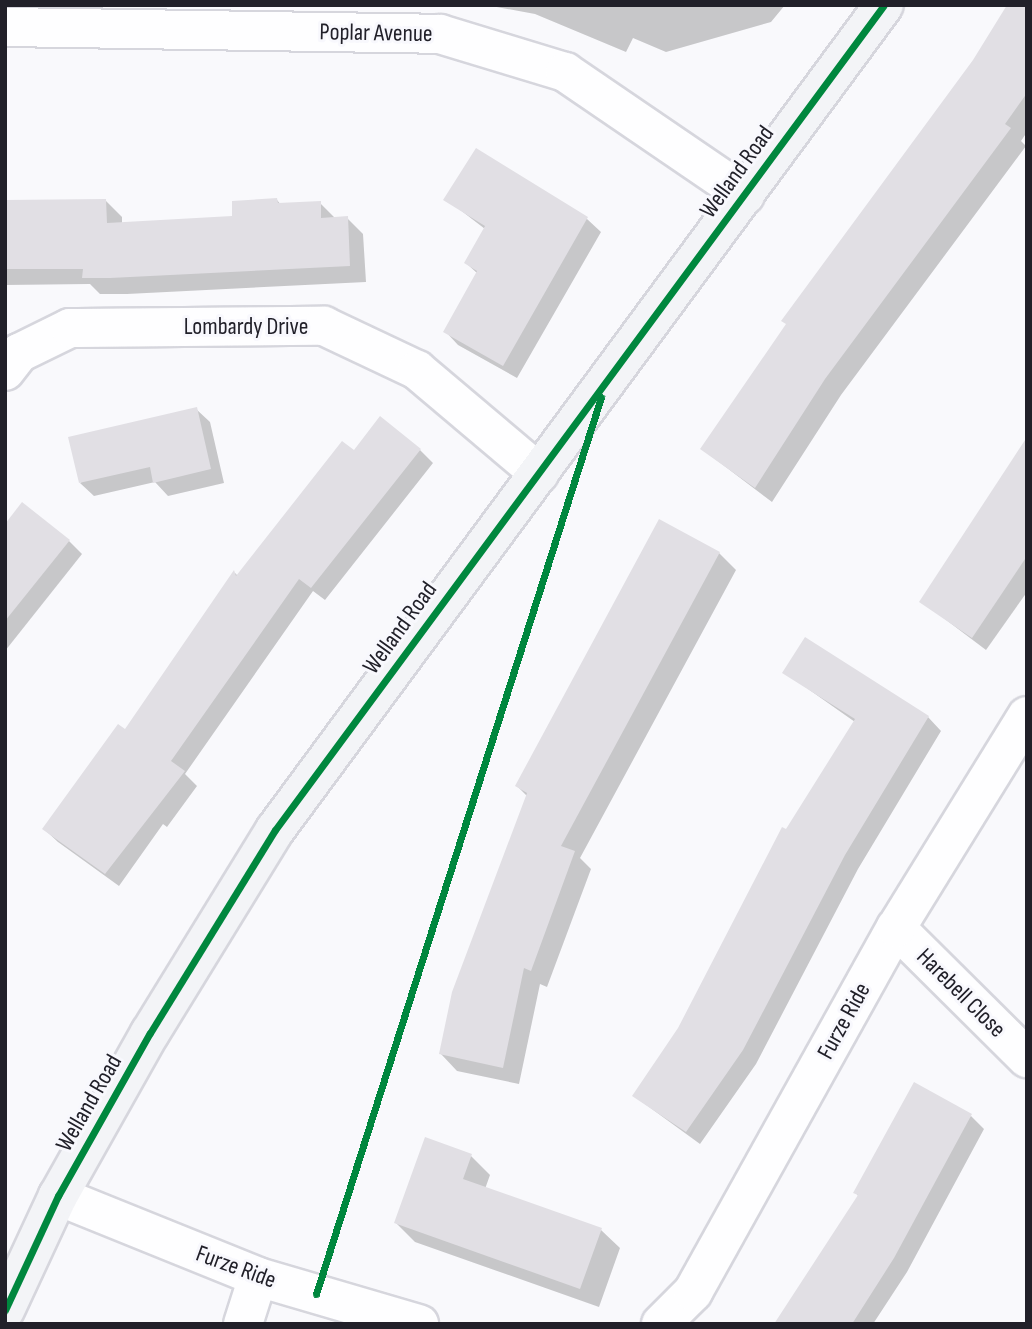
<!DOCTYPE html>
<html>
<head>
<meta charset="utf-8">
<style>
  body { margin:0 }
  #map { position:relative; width:1032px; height:1329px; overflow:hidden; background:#f9f9fc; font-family:"Sofia Sans Condensed",sans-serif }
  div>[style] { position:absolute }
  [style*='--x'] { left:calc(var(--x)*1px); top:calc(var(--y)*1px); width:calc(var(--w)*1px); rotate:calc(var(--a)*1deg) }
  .shadow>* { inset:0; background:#0003 }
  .building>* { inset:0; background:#e1dfe4 }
  .roads { filter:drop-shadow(2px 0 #d6d6dd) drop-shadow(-2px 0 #d6d6dd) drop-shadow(0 2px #d6d6dd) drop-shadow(0 -2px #d6d6dd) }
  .street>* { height:38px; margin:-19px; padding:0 19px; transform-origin:19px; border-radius:19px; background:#fefeff }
  .secondary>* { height:38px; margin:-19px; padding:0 19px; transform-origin:19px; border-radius:19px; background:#f3f4f7 }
  .cycleway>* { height:7px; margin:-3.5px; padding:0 3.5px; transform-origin:3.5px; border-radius:3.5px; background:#00873e }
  span { translate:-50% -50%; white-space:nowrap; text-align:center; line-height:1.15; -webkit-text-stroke:6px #f8f8fd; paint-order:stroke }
  .street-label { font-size:24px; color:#212029 }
  .frame { position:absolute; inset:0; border:7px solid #212029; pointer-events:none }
</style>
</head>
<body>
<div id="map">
  <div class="shadow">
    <div style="clip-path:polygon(486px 5px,785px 5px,771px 22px,666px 52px,633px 38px,626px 52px,535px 14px)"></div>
    <div style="clip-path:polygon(1027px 5px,1027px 132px,1021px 141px,1026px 146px,841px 395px,772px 502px,702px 449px)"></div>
    <div style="clip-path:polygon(476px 150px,587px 219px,601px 232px,517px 378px,458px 345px,445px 331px,478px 274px,466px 263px,485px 229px,446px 199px)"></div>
    <div style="clip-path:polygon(277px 200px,281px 205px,320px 203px,335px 218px,347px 218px,363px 234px,366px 282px,127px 294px,100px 294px,90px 284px,5px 285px,5px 202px,106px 201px,122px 217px,122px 224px,234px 218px)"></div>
    <div style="clip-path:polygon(196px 409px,210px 422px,224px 483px,168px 496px,155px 482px,94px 496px,80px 483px)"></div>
    <div style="clip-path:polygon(1027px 441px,1027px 592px,986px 650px,921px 601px)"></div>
    <div style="clip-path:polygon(420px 450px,433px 463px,325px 600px,313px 591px,185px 774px,197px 786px,167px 827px,163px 824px,119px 886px,58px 842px,44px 829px,125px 731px,235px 573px,238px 576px,354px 453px)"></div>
    <div style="clip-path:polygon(5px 527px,69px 541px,82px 554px,5px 651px)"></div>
    <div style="clip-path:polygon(719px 553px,736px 570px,580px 858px,591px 869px,547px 987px,540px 984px,519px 1084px,457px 1071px,441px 1054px,527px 796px,517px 786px)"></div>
    <div style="clip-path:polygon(784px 672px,928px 717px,941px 731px,858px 869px,756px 1064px,700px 1144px,634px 1096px,679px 1029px,786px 832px,855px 722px)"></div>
    <div style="clip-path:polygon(971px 1116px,984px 1129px,907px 1272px,873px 1324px,776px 1324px,859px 1197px,855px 1192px)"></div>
    <div style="clip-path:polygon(471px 1156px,490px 1175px,485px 1189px,601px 1230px,620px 1248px,599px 1307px,415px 1242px,396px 1223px)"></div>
  </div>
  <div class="building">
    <div style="clip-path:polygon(1007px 5px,1027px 5px,1027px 93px,1005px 124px,1011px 128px,825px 379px,755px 488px,700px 449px,786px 324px,781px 321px,973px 60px)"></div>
    <div style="clip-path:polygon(476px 148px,588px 217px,503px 366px,443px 332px,477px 271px,464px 263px,485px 226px,443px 200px)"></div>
    <div style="clip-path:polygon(277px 198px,278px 203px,321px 201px,321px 218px,348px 216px,350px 266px,110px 278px,82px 278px,83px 269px,5px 269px,5px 200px,106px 199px,107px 223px,232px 216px,232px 201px)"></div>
    <div style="clip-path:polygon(197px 407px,211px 469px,153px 483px,150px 467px,79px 483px,68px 437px)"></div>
    <div style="clip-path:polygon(380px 416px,421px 449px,311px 588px,299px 579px,171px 761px,185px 771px,105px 874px,42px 829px,118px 724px,125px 729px,234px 570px,236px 576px,342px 441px,354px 450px)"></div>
    <div style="clip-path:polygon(1027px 437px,1027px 556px,972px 638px,919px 602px)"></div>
    <div style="clip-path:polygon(22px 502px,70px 540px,5px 621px,5px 524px)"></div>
    <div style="clip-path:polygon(659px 519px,720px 552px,561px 846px,575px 851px,531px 971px,524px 968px,503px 1068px,439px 1054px,452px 992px,527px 793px,515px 786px)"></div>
    <div style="clip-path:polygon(805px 637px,929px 716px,845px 855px,743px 1050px,686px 1132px,632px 1096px,678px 1028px,782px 827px,786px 829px,855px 719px,782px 673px)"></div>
    <div style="clip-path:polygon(914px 1082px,972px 1114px,894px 1258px,852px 1324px,774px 1324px,858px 1195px,853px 1193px)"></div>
    <div style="clip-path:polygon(425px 1137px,472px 1154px,463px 1179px,602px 1228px,580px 1289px,394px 1223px)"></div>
  </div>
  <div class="roads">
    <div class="street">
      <div style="--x:5;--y:27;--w:435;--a:0.9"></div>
      <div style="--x:440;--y:34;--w:131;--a:16.9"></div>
      <div style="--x:565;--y:72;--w:218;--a:34.3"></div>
      <div style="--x:5;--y:371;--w:23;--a:-52"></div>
      <div style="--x:19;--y:353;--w:57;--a:-26.1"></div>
      <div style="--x:70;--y:328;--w:254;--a:-0.5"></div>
      <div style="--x:324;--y:326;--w:103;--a:25.3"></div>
      <div style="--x:417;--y:370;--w:160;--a:40.2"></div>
      <div style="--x:896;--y:928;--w:185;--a:44.8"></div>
      <div style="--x:58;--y:1196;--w:216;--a:22"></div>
      <div style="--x:258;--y:1277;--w:168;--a:16.3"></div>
      <div style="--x:243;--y:1324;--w:49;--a:-72.3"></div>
      <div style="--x:661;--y:1324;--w:45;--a:-45"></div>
      <div style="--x:693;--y:1292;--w:417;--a:-60.9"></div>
      <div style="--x:896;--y:928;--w:249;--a:-58.3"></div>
    </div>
    <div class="secondary">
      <div style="--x:5;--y:1310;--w:126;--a:-65.1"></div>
      <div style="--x:58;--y:1196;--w:187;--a:-60.6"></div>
      <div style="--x:150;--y:1033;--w:238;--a:-58.4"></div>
      <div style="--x:275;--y:830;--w:1025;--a:-53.57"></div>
    </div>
  </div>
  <div class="cycleway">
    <div style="--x:316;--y:1294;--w:941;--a:-72.37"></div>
    <div style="--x:5;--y:1310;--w:126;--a:-65.1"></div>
    <div style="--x:58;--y:1196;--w:187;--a:-60.6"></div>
    <div style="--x:150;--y:1033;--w:238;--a:-58.4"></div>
    <div style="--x:275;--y:830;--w:1025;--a:-53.57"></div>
  </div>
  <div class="street-label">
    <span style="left:376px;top:33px;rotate:1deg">Poplar Avenue</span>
    <span style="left:737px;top:172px;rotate:-54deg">Welland Road</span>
    <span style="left:246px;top:327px">Lombardy Drive</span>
    <span style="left:400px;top:628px;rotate:-54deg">Welland Road</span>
    <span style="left:961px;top:993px;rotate:45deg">Harebell Close</span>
    <span style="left:844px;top:1021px;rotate:-61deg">Furze Ride</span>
    <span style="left:89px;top:1103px;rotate:-60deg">Welland Road</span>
    <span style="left:236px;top:1267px;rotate:20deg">Furze Ride</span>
  </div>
  <div class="frame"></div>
</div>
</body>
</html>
